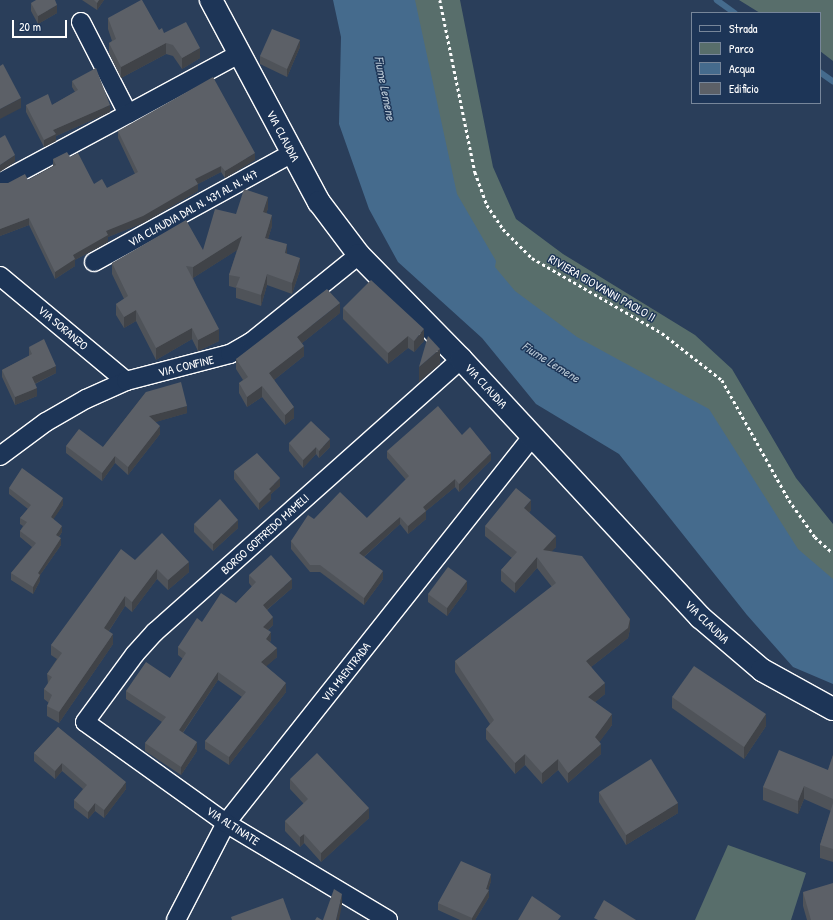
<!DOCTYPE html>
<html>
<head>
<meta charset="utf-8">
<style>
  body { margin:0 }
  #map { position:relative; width:833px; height:920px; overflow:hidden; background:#2a3e5a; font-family:"Patrick Hand",sans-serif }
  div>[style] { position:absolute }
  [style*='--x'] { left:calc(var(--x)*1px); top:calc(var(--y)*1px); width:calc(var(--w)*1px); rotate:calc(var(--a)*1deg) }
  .green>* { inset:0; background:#586e6b }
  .water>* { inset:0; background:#456b8d }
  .stream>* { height:5.5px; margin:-2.75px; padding:0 2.75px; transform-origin:2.75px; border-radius:2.75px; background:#456b8d }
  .path>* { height:2.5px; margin-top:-1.25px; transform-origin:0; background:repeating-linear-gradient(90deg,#fff 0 3px,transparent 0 6px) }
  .roads { filter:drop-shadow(1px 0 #fff) drop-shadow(-1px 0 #fff) drop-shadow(0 1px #fff) drop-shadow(0 -1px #fff) }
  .street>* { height:18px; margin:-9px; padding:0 9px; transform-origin:9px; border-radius:9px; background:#1d3557 }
  .secondary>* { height:22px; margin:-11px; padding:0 11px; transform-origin:11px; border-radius:11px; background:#1d3557 }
  .wall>* { inset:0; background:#4f5359 }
  .shaded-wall>* { inset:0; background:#404348 }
  .building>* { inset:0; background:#5c6067 }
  span { translate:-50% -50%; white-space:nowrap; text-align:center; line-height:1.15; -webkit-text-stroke:3px #1d3557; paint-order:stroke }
  .street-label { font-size:12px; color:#fff }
  .water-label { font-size:13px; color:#b5c4d1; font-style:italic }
  .legend { position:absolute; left:691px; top:12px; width:130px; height:92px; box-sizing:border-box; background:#1d3557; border:1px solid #77869a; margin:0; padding:5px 7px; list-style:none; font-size:12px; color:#fff }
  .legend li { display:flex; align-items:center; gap:8px; height:20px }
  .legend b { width:20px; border:1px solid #77869a }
  .scale { position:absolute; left:12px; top:20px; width:55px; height:18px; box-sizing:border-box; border:2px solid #fff; border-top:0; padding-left:5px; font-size:12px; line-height:14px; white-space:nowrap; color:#fff; -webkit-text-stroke:3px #1d3557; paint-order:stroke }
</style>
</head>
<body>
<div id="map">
  <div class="green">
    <div style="clip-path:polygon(355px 0,460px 0,493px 167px,516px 219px,563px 254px,695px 335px,732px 369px,796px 478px,833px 524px,833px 653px,633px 423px,513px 362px)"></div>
    <div style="clip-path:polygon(739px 0,833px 0,833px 61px,820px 51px,820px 13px,760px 13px)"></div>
    <div style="clip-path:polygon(728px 845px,806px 873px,791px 920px,695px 920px)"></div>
  </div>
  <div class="water">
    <div style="clip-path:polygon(333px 0,415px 0,457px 194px,496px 261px,495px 267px,515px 291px,577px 337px,709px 409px,798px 549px,833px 579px,833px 684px,793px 667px,747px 615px,619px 454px,536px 404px,482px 338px,398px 262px,369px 209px,339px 124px,341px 37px)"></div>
  </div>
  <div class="stream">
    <div style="--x:717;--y:0;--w:22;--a:36"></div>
    <div style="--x:820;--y:72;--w:16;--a:35"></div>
  </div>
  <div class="path">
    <div style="--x:440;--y:0;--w:176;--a:78.5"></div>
    <div style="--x:475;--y:172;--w:35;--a:70"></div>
    <div style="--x:487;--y:205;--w:29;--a:56"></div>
    <div style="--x:503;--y:229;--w:41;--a:45"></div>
    <div style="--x:532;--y:258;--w:150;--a:30"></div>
    <div style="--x:662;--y:333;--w:76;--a:38.1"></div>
    <div style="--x:722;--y:380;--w:137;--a:60.8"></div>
    <div style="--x:789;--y:500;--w:45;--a:54.9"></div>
    <div style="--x:815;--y:537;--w:24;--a:42"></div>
  </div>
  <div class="roads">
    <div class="street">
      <div style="--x:81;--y:22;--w:103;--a:62.9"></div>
      <div style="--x:128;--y:114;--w:126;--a:-28.4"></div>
      <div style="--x:3;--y:181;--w:142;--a:-28.2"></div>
      <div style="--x:94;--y:262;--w:226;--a:-28.8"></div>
      <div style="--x:0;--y:276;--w:164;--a:39.8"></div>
      <div style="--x:0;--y:456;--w:57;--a:-36.5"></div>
      <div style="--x:46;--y:422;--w:46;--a:-29.9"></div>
      <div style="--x:86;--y:399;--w:44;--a:-24.2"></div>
      <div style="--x:126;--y:381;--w:107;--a:-14.6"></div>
      <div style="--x:230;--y:354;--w:24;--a:-30"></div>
      <div style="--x:251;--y:342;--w:139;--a:-38.9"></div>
      <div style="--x:176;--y:920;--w:109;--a:-62.7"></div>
      <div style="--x:226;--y:823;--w:494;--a:-51.6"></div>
      <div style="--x:388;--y:920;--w:189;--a:-149.1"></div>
      <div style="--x:226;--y:823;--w:173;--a:-144.4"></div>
      <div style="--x:85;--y:722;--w:84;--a:-53.7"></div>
      <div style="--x:135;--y:654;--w:30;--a:-48"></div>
      <div style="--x:155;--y:632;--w:410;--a:-41.7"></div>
    </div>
    <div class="secondary">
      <div style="--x:211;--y:0;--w:229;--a:61.9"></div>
      <div style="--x:319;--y:202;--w:66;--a:53"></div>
      <div style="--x:359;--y:255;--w:146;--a:45.6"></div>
      <div style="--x:461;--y:359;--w:352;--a:47.2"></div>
      <div style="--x:700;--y:617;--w:82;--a:40.5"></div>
      <div style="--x:762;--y:670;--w:81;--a:28.8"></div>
    </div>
  </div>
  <div class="wall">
    <div style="clip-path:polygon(82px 0,104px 0,97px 10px)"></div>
    <div style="clip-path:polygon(31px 3px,57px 13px,38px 24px,31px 11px)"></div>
    <div style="clip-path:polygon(108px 18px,159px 30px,200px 58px,182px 69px,173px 56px,166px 54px,121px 78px,109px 53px,109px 43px,112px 41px,108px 29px)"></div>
    <div style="clip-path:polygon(300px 47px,287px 77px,260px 64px,260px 56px)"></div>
    <div style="clip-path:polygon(72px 81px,110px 112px,56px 136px,56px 141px,44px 147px,26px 112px,26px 105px,52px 105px,75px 92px,72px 87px)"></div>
    <div style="clip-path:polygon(118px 131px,255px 160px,225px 178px,221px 172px,198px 184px,198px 191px,143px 223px,108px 237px,108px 242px,75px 260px,75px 266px,55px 279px,29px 225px,0 236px,0 183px,8px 183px,28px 180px,53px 166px,53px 159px,70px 157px,94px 184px,107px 188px,135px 174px,118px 138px)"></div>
    <div style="clip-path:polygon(268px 208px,266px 214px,272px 226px,268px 239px,287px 254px,300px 270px,292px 294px,267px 285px,261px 306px,236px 298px,236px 288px,229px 286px,229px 275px,237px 250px,193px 278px,219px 341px,198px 351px,192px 339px,156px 360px,136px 321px,124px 328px,116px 315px,116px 304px,124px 299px,112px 274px,112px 263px,203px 250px,236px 214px)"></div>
    <div style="clip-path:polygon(343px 308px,424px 341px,414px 352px,408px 348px,388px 364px,343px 319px)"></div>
    <div style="clip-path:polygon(340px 313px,302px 343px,304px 356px,274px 380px,294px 418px,285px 425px,262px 397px,247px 407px,239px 393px,239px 383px,243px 380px,236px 369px,236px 359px)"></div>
    <div style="clip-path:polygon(29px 347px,56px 373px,35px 384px,37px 396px,15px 405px,2px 377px,2px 370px,29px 356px)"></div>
    <div style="clip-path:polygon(146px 392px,187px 413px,155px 422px,160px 434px,128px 475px,115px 463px,102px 481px,66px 453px,66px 446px,103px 447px)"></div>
    <div style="clip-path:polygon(462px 435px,491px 460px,459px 492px,455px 487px,426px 511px,426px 519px,408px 534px,400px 524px,364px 557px,383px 579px,364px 605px,320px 572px,310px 572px,291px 549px,291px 541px,314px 519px,367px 518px,406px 480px,387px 458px,387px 451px)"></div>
    <div style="clip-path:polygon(289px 443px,330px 447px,319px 458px,316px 454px,303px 468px,289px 451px)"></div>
    <div style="clip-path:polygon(234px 471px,280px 486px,271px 494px,271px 499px,259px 510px,234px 479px)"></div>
    <div style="clip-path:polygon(9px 488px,63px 505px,53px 519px,62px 532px,59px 537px,61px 545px,40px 575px,40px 581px,33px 594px,11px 580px,11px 573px,32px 547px,20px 537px,20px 531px,23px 526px,20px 524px,20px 518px,28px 509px,9px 494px)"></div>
    <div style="clip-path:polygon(531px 510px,529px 513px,556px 547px,551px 551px,630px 629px,628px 638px,591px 667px,605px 694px,595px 702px,612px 725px,599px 742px,601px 754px,568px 783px,558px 770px,542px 784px,525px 765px,515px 774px,486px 739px,486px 729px,490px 724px,455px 672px,455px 661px,552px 587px,537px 568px,515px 593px,501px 581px,501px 570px,512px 558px,485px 536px,485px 526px)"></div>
    <div style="clip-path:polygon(194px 524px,238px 528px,213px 551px,194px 532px)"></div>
    <div style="clip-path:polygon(135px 560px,189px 572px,168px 590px,157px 579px,132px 612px,125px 606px,109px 631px,113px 644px,59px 723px,47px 716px,47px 706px,49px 703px,44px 699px,44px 689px,48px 684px,47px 674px,57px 659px,51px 655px,51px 645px)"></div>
    <div style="clip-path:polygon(249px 575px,292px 588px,267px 610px,273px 625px,268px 630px,271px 640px,270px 642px,277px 657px,266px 666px,286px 692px,229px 765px,205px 749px,205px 741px,242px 697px,218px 680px,183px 733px,197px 751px,181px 775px,145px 751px,145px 743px,162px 722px,126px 699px,126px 691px,170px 678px,183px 659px,178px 655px,178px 647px,202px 622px,236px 603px,252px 587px,249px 583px)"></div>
    <div style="clip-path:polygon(467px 589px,447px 616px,428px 602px,428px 594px)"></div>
    <div style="clip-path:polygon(672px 697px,766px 726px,744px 759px,672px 708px)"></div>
    <div style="clip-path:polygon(58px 727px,126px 789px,104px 818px,95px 811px,88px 819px,74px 808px,74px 800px,83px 789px,62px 771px,55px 779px,34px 761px,34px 753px)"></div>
    <div style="clip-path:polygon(833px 755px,833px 862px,820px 858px,820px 845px,831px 811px,804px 799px,798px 814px,763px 800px,763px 787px,828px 770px)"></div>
    <div style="clip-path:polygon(290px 779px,369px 818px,321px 862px,304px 843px,300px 847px,285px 831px,285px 821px,304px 804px,290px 789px)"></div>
    <div style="clip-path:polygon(599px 792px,678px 813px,626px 845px,599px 802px)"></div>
    <div style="clip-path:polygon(491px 881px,488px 890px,489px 897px,475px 920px,460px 920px,438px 910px,438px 903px)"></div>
    <div style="clip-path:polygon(803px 892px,833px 920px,807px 920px,803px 906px)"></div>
  </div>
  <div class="shaded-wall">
    <div style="clip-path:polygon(99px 0,104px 0,97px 10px,97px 3px)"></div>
    <div style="clip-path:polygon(57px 5px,57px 13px,38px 24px,38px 16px)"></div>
    <div style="clip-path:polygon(300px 40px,300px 47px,287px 77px,287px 69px)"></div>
    <div style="clip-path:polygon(166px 43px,166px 54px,121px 78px,121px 67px)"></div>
    <div style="clip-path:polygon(200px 48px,200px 58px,182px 69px,182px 58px)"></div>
    <div style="clip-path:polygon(21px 98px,21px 108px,0 119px,0 109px)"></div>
    <div style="clip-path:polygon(110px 105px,110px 112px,56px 136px,56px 141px,44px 147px,44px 140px,53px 130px)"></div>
    <div style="clip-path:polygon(255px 153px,255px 160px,225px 178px,225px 171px)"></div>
    <div style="clip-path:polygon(15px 155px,15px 162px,0 172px,0 165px)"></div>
    <div style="clip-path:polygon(221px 166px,221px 172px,198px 184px,198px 191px,143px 223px,108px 237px,108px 242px,75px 260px,75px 266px,55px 279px,55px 272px,73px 255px,106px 231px,195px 179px)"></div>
    <div style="clip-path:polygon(268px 197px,268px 208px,263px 224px,263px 212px)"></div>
    <div style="clip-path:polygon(272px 215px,272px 226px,265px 249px,265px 238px)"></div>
    <div style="clip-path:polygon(29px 218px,29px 225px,0 236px,0 229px)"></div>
    <div style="clip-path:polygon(242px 236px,242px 247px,193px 278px,193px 267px)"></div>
    <div style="clip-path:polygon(287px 244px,287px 256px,285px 253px)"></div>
    <div style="clip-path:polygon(300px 258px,300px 270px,292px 294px,292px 283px)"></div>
    <div style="clip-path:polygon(267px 274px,267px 285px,261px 306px,261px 295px)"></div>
    <div style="clip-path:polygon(340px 303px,340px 313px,297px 347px,297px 337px)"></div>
    <div style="clip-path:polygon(136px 310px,136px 321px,124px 328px,124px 317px)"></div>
    <div style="clip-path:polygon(192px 328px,192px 339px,156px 360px,156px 348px)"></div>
    <div style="clip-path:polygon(219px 329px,219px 341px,198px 351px,198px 340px)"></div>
    <div style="clip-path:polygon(424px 329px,424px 341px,414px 352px,414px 341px)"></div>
    <div style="clip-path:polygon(408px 336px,408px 348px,388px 364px,388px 353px)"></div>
    <div style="clip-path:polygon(304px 346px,304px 356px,269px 384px,269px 373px)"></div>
    <div style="clip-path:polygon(440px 349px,440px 364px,419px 382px,419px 367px)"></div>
    <div style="clip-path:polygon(56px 366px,56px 373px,32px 385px,32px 377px)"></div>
    <div style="clip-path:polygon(262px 386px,262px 397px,247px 407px,247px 397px)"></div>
    <div style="clip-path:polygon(37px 388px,37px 396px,15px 405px,15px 397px)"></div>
    <div style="clip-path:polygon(187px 406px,187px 413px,149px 424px,149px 416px)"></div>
    <div style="clip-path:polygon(294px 407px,294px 418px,285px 425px,285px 415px)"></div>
    <div style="clip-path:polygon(160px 426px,160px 434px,128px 475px,128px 467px)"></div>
    <div style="clip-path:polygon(330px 439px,330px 447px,319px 458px,319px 451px)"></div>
    <div style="clip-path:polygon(316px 447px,316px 454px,303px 468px,303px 460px)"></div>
    <div style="clip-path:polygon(491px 453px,491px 460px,459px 492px,459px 484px)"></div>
    <div style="clip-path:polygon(115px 456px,115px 463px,102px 481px,102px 473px)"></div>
    <div style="clip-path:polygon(280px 478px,280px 486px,271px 494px,271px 499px,259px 510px,259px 503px,269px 489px)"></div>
    <div style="clip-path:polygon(455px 479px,455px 487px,426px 511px,426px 519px,408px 534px,408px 526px,423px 507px)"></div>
    <div style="clip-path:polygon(63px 498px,63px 505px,51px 523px,51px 517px)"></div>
    <div style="clip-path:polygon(531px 500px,531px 510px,524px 519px,524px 508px)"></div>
    <div style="clip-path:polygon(400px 517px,400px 524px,359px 561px,359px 553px)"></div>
    <div style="clip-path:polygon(238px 520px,238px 528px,213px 551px,213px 544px)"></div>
    <div style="clip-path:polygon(62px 526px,62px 532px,56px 541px,56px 535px)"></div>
    <div style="clip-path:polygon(556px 536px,556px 547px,543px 561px,543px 550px)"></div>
    <div style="clip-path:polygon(61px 538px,61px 545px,40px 575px,40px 581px,33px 594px,33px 587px,38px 573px)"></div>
    <div style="clip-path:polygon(537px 557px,537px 568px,515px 593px,515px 583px)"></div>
    <div style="clip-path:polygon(189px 562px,189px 572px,168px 590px,168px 580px)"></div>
    <div style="clip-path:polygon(157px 569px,157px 579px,132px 612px,132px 602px)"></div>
    <div style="clip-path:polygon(383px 571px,383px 579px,364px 605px,364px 598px)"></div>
    <div style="clip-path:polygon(292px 579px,292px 588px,263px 613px,263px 605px)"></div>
    <div style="clip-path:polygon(467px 581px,467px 589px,447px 616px,447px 608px)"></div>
    <div style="clip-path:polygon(125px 596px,125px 606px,104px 638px,104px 628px)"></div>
    <div style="clip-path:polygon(273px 617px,273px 625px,263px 635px,263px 627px)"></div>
    <div style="clip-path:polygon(630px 619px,630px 629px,628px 638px,586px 671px,586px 661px)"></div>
    <div style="clip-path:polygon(271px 632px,271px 640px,266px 648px,266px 639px)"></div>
    <div style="clip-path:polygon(113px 634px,113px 644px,59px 723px,59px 712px)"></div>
    <div style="clip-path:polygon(277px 648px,277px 657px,261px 671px,261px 662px)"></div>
    <div style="clip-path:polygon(218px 672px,218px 680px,179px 738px,179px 730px)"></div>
    <div style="clip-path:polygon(286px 683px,286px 692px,229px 765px,229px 757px)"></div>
    <div style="clip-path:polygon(605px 683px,605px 694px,588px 708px,588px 697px)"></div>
    <div style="clip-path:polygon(612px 714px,612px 725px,595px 748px,595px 737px)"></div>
    <div style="clip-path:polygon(766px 714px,766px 726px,744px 759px,744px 747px)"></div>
    <div style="clip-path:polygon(197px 742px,197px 751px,181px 775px,181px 767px)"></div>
    <div style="clip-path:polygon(601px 744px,601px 754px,568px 783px,568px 773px)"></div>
    <div style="clip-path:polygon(525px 754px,525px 765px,515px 774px,515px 763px)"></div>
    <div style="clip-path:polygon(558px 759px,558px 770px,542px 784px,542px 773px)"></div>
    <div style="clip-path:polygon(62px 763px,62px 771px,55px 779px,55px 771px)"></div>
    <div style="clip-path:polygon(126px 782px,126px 789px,104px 818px,104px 810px)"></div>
    <div style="clip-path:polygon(804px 786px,804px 799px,798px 814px,798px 801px)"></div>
    <div style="clip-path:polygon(95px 803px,95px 811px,88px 819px,88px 812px)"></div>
    <div style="clip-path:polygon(678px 803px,678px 813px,626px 845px,626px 835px)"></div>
    <div style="clip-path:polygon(369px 808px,369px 818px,321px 862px,321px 853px)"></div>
    <div style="clip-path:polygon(304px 834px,304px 843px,300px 847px,300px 837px)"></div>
    <div style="clip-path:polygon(491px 874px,491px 881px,487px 894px,489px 890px,489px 897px,475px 920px,472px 920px,472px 918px,486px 889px)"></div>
    <div style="clip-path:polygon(342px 894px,342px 905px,339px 920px,336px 920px)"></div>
  </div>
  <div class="building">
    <div style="clip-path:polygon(36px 0,55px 0,57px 5px,38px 16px,31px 3px)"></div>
    <div style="clip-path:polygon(94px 0,99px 0,97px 3px)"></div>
    <div style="clip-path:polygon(141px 0,142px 0,159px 30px,162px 28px,164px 33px,186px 22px,200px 48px,182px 58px,173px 45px,166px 43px,121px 67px,109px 43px,116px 39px,108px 18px)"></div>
    <div style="clip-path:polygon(272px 29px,300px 40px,287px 69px,260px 56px)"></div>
    <div style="clip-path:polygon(3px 64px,21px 98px,0 109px,0 66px)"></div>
    <div style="clip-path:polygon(96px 68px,110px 105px,53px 130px,56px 134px,44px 140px,26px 105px,48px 94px,52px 105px,78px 90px,72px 81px)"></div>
    <div style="clip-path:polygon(213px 77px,255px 153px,225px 171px,221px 166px,195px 179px,198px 184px,143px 216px,106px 231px,108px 235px,73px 255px,75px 259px,55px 272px,29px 218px,0 229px,0 183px,8px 183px,25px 174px,28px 180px,56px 165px,53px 159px,67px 152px,70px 157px,78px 153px,94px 184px,102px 179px,107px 188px,138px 172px,118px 131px)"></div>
    <div style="clip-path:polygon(5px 135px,15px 155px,0 165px,0 138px)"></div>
    <div style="clip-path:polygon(244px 189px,268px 197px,263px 212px,272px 215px,265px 238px,287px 244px,285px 253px,300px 258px,292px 283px,267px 274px,261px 295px,236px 287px,240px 277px,229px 275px,242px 236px,193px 267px,186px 266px,219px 329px,198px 340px,192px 328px,156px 348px,136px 310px,124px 317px,116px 304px,128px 296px,112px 263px,186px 220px,203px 250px,215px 209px,236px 214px)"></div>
    <div style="clip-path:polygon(371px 280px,424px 329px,414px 341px,408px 336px,388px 353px,343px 308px)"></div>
    <div style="clip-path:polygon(327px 289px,340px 303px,297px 337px,304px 346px,269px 373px,294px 407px,285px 415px,262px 386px,247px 397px,239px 383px,248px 377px,236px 359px)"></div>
    <div style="clip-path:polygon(428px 336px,440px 349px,419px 367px)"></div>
    <div style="clip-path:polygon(44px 339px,56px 366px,32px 377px,37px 388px,15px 397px,2px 370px,32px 354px,29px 347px)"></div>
    <div style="clip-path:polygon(181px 382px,187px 406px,149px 416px,160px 426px,128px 467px,115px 456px,102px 473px,66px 446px,79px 429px,103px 447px,146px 392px)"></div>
    <div style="clip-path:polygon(438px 406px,462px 435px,470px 427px,491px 453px,459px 484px,455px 479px,423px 507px,426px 511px,408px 526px,400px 517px,359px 553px,383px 571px,364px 598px,320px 565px,310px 565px,291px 541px,308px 515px,314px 519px,340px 492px,367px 518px,409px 476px,387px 451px)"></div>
    <div style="clip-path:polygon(311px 421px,330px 439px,319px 451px,316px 447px,303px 460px,289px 443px)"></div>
    <div style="clip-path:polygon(257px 453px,280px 478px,269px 489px,271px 491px,259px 503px,234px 471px)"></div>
    <div style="clip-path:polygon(22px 468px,63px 498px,51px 517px,62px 526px,56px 535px,61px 538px,38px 573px,40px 575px,33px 587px,11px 573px,36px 543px,20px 531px,27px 522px,20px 518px,31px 505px,9px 488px)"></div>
    <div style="clip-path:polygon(516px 488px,531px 500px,524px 508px,556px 536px,543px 550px,582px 556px,630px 619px,628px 628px,586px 661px,605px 683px,588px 697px,612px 714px,595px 737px,601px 744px,568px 773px,558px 759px,542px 773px,525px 754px,515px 763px,486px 729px,494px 720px,455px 661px,556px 583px,537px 557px,515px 583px,501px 570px,517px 552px,485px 526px)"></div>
    <div style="clip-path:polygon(220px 499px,238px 520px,213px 544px,194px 524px)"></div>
    <div style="clip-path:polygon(162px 533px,189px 562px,168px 580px,157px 569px,132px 602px,125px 596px,104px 628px,113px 634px,59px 712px,47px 706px,52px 695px,44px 689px,52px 677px,47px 674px,62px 653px,51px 645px,121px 549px,135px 560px)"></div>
    <div style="clip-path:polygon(271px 555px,292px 579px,263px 605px,273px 617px,263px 627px,271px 632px,266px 639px,277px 648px,261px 662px,286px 683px,229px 757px,205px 741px,246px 692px,218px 672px,179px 730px,197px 742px,181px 767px,145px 743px,166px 717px,126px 691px,146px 662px,170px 678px,186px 653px,178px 647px,197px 618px,202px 622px,221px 593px,236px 603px,256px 582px,249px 575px)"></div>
    <div style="clip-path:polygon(448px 567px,467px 581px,447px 608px,428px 594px)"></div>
    <div style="clip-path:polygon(694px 666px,766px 714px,744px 747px,672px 697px)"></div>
    <div style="clip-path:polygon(58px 727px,126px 782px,104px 810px,95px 803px,88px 812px,74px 800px,87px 785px,62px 763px,55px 771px,34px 753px)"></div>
    <div style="clip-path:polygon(779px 750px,828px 770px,833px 755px,833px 799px,804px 786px,798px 801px,763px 787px)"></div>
    <div style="clip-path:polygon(317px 753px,369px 808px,321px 853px,304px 834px,300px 837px,285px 821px,308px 799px,290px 779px)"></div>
    <div style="clip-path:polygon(651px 759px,678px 803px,626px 835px,599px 792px)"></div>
    <div style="clip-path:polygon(833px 803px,833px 849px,820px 845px)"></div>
    <div style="clip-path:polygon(461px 861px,491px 874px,486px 889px,489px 890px,472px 918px,438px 903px)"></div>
    <div style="clip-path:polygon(833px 883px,833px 920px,811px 920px,803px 892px)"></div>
    <div style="clip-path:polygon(334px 889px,342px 894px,336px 920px,323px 920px)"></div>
    <div style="clip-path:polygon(532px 896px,561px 916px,558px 920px,518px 920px)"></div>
    <div style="clip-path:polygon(283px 898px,291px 920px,232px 920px,231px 917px)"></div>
    <div style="clip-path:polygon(604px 900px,636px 920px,598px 920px,594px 918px)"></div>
    <div style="clip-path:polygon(317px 917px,322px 920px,315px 920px)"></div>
  </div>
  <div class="street-label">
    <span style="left:283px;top:136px;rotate:62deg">VIA CLAUDIA</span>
    <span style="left:193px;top:208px;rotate:-29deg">VIA CLAUDIA DAL N. 431 AL N. 447</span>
    <span style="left:602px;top:288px;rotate:30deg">RIVIERA GIOVANNI PAOLO II</span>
    <span style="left:63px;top:328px;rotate:40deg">VIA SORANZO</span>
    <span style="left:186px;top:366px;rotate:-14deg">VIA CONFINE</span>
    <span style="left:486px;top:386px;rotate:47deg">VIA CLAUDIA</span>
    <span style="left:265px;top:534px;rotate:-42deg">BORGO GOFFREDO MAMELI</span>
    <span style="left:707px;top:622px;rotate:44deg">VIA CLAUDIA</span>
    <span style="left:346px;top:672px;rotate:-52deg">VIA MAENTRADA</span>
    <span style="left:233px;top:826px;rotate:33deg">VIA ALTINATE</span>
  </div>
  <div class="water-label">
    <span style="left:385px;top:88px;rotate:79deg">Fiume Lemene</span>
    <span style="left:551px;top:362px;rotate:32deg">Fiume Lemene</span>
  </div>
  <ul class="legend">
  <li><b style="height:5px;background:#1d3557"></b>Strada</li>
  <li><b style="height:11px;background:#586e6b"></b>Parco</li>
  <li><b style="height:11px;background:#456b8d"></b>Acqua</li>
  <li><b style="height:11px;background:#5c6067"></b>Edificio</li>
  </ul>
  <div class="scale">20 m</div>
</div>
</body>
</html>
